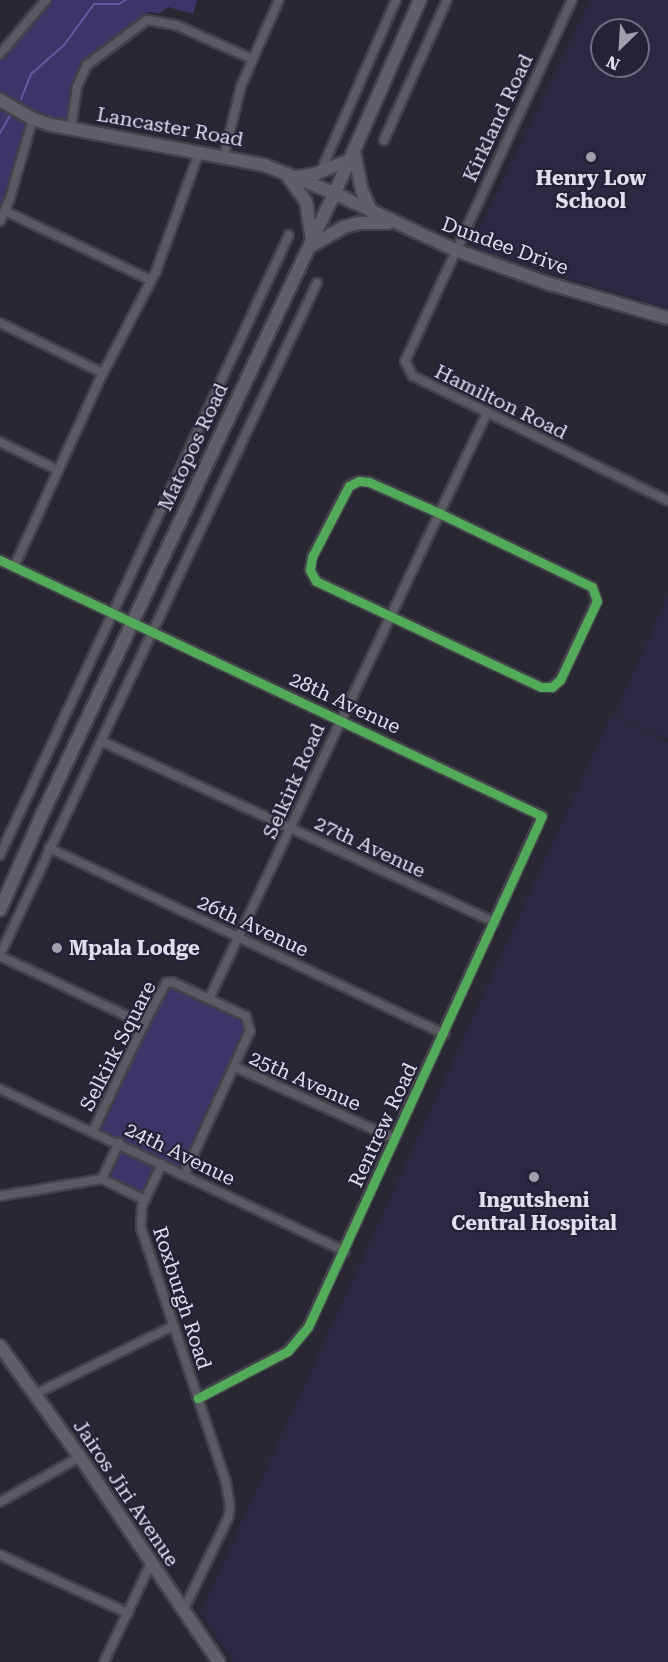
<!DOCTYPE html>
<html>
<head>
<meta charset="utf-8">
<style>
  body { margin:0 }
  #map { position:relative; width:668px; height:1662px; overflow:hidden; background:#282732; font-family:"Roboto Serif",serif }
  div>[style] { position:absolute }
  [style*='--x'] { left:calc(var(--x)*1px); top:calc(var(--y)*1px); width:calc(var(--w)*1px); rotate:calc(var(--a)*1deg) }
  .built>* { inset:0; background:#2b2942 }
  .green>* { inset:0; background:#3d3567 }
  .stream>* { height:2px; margin:-1px; padding:0 1px; transform-origin:1px; border-radius:1px; background:#64599f }
  .roads { filter:drop-shadow(2px 0 #43424b) drop-shadow(-2px 0 #43424b) drop-shadow(0 2px #43424b) drop-shadow(0 -2px #43424b) }
  .street>* { height:8px; margin:-4px; padding:0 4px; transform-origin:4px; border-radius:4px; background:#5b5a62 }
  .secondary>* { height:12px; margin:-6px; padding:0 6px; transform-origin:6px; border-radius:6px; background:#5f5e69 }
  .cycleway>* { height:9px; margin:-4.5px; padding:0 4.5px; transform-origin:4.5px; border-radius:4.5px; background:#51ab58 }
  .dots>* { width:16px; height:16px; translate:-50% -50%; box-sizing:border-box; border:3px solid #242237; border-radius:50% }
  span { translate:-50% -50%; white-space:nowrap; text-align:center; line-height:1.15; -webkit-text-stroke:4.5px #242237; paint-order:stroke }
  .street-label { font-size:20px; color:#e0dfed }
  .poi-label { font-size:20px; color:#e0dfed; font-weight:700 }
  .left { translate:0 -50%; text-align:left }
  .north { position:absolute; left:590px; top:18px; width:60px; height:60px; box-sizing:border-box; background:#242237; border:2px solid #6f6e80; border-radius:50%; rotate:205deg; font-size:16px; font-weight:700; line-height:24px; text-align:center; color:#e0dfed }
  .north::after { content:''; display:block; margin:auto; width:21px; height:27px; background:#a09fac; clip-path:polygon(50% 0,100% 100%,50% 72%,0 100%) }
</style>
</head>
<body>
<div id="map">
  <div class="built">
    <div style="clip-path:polygon(evenodd,590px 0,668px 0,668px 309px,470px 248px,590px 0,602px 30px,638px 30px,638px 66px,602px 66px,602px 30px)"></div>
    <div style="clip-path:polygon(668px 595px,668px 740px,614px 715px)"></div>
    <div style="clip-path:polygon(611px 715px,668px 742px,668px 1662px,233px 1662px,200px 1613px)"></div>
  </div>
  <div class="green">
    <div style="clip-path:polygon(50px 0,197px 0,193px 14px,168px 7px,159px 14px,149px 12px,87px 58px,73px 86px,69px 117px,63px 121px,40px 114px,28px 121px,0 210px,0 59px)"></div>
    <div style="clip-path:polygon(173px 987px,243px 1019px,247px 1031px,183px 1167px,180px 1169px,101px 1130px,163px 993px)"></div>
    <div style="clip-path:polygon(120px 1147px,158px 1165px,143px 1196px,106px 1178px)"></div>
  </div>
  <div class="stream">
    <div style="--x:21;--y:99;--w:27;--a:-68"></div>
    <div style="--x:31;--y:74;--w:44;--a:-41.3"></div>
    <div style="--x:64;--y:45;--w:51;--a:-53.8"></div>
    <div style="--x:94;--y:4;--w:25;--a:0"></div>
    <div style="--x:119;--y:4;--w:8;--a:-30"></div>
    <div style="--x:0;--y:133;--w:22;--a:-60"></div>
  </div>
  <div class="roads">
    <div class="street">
      <div style="--x:572;--y:0;--w:398;--a:114.8"></div>
      <div style="--x:405;--y:361;--w:17;--a:62"></div>
      <div style="--x:413;--y:376;--w:284;--a:26.1"></div>
      <div style="--x:0;--y:54;--w:71;--a:-49.6"></div>
      <div style="--x:71;--y:129;--w:42;--a:-81.9"></div>
      <div style="--x:77;--y:87;--w:24;--a:-66"></div>
      <div style="--x:87;--y:65;--w:75;--a:-36.9"></div>
      <div style="--x:147;--y:20;--w:29;--a:10"></div>
      <div style="--x:176;--y:25;--w:83;--a:24.1"></div>
      <div style="--x:384;--y:140;--w:154;--a:-65.8"></div>
      <div style="--x:224;--y:156;--w:72;--a:-76.3"></div>
      <div style="--x:241;--y:86;--w:94;--a:-66.2"></div>
      <div style="--x:324;--y:164;--w:179;--a:-66.3"></div>
      <div style="--x:5;--y:211;--w:161;--a:25.3"></div>
      <div style="--x:0;--y:221;--w:22;--a:-66"></div>
      <div style="--x:9;--y:201;--w:85;--a:-73.7"></div>
      <div style="--x:0;--y:323;--w:114;--a:25.9"></div>
      <div style="--x:0;--y:442;--w:64;--a:25.8"></div>
      <div style="--x:359;--y:481;--w:10;--a:6"></div>
      <div style="--x:369;--y:482;--w:77;--a:23.9"></div>
      <div style="--x:439;--y:513;--w:170;--a:25.8"></div>
      <div style="--x:592;--y:587;--w:15;--a:70"></div>
      <div style="--x:597;--y:601;--w:87;--a:115.1"></div>
      <div style="--x:560;--y:680;--w:11;--a:139"></div>
      <div style="--x:552;--y:687;--w:11;--a:180"></div>
      <div style="--x:541;--y:687;--w:249;--a:-154.8"></div>
      <div style="--x:316;--y:581;--w:13;--a:-119"></div>
      <div style="--x:310;--y:570;--w:13;--a:-81"></div>
      <div style="--x:312;--y:557;--w:80;--a:-62.5"></div>
      <div style="--x:349;--y:486;--w:11;--a:-27"></div>
      <div style="--x:0;--y:560;--w:599;--a:25.28"></div>
      <div style="--x:542;--y:816;--w:562;--a:114.6"></div>
      <div style="--x:308;--y:1327;--w:31;--a:130"></div>
      <div style="--x:288;--y:1351;--w:102;--a:152.4"></div>
      <div style="--x:14;--y:567;--w:213;--a:-65.4"></div>
      <div style="--x:103;--y:373;--w:115;--a:-62.5"></div>
      <div style="--x:156;--y:271;--w:126;--a:-70"></div>
      <div style="--x:101;--y:741;--w:433;--a:24.7"></div>
      <div style="--x:49;--y:848;--w:437;--a:25.2"></div>
      <div style="--x:0;--y:855;--w:684;--a:-65.01"></div>
      <div style="--x:0;--y:955;--w:743;--a:-64.75"></div>
      <div style="--x:0;--y:956;--w:159;--a:25.3"></div>
      <div style="--x:209;--y:999;--w:649;--a:-64.62"></div>
      <div style="--x:235;--y:1067;--w:175;--a:24.2"></div>
      <div style="--x:0;--y:1089;--w:381;--a:25.2"></div>
      <div style="--x:93;--y:1131;--w:119;--a:-64.5"></div>
      <div style="--x:144;--y:1024;--w:47;--a:-61.8"></div>
      <div style="--x:166;--y:983;--w:6;--a:-9"></div>
      <div style="--x:172;--y:982;--w:81;--a:24.7"></div>
      <div style="--x:246;--y:1016;--w:16;--a:75"></div>
      <div style="--x:250;--y:1031;--w:158;--a:114.6"></div>
      <div style="--x:162;--y:1164;--w:47;--a:115.5"></div>
      <div style="--x:142;--y:1206;--w:22;--a:93"></div>
      <div style="--x:141;--y:1228;--w:268;--a:71.5"></div>
      <div style="--x:226;--y:1482;--w:25;--a:81"></div>
      <div style="--x:230;--y:1507;--w:11;--a:100"></div>
      <div style="--x:228;--y:1518;--w:103;--a:115.8"></div>
      <div style="--x:102;--y:1179;--w:48;--a:26"></div>
      <div style="--x:0;--y:1196;--w:103;--a:-9.5"></div>
      <div style="--x:102;--y:1179;--w:40;--a:-65"></div>
      <div style="--x:35;--y:1394;--w:154;--a:-26.2"></div>
      <div style="--x:0;--y:1502;--w:92;--a:-29.4"></div>
      <div style="--x:0;--y:1555;--w:141;--a:24.4"></div>
      <div style="--x:104;--y:1662;--w:110;--a:-64.6"></div>
    </div>
    <div class="secondary">
      <div style="--x:0;--y:100;--w:38;--a:30"></div>
      <div style="--x:33;--y:119;--w:20;--a:18"></div>
      <div style="--x:52;--y:125;--w:216;--a:10.7"></div>
      <div style="--x:264;--y:165;--w:75;--a:21.8"></div>
      <div style="--x:334;--y:193;--w:134;--a:25.2"></div>
      <div style="--x:455;--y:250;--w:101;--a:19.7"></div>
      <div style="--x:550;--y:284;--w:123;--a:16.1"></div>
      <div style="--x:354;--y:151;--w:41;--a:78.7"></div>
      <div style="--x:362;--y:191;--w:23;--a:65"></div>
      <div style="--x:286;--y:174;--w:34;--a:54"></div>
      <div style="--x:306;--y:202;--w:36;--a:81"></div>
      <div style="--x:297;--y:177;--w:18;--a:-9"></div>
      <div style="--x:315;--y:174;--w:38;--a:-22"></div>
      <div style="--x:309;--y:247;--w:40;--a:-29.7"></div>
      <div style="--x:344;--y:227;--w:16;--a:-15"></div>
      <div style="--x:359;--y:223;--w:29;--a:0"></div>
      <div style="--x:0;--y:910;--w:102;--a:-66.2"></div>
      <div style="--x:41;--y:817;--w:722;--a:-64.82"></div>
      <div style="--x:348;--y:164;--w:179;--a:-66.3"></div>
      <div style="--x:0;--y:1346;--w:137;--a:54.2"></div>
      <div style="--x:80;--y:1457;--w:248;--a:55.9"></div>
    </div>
  </div>
  <div class="cycleway">
    <div style="--x:359;--y:481;--w:10;--a:6"></div>
    <div style="--x:369;--y:482;--w:77;--a:23.9"></div>
    <div style="--x:439;--y:513;--w:170;--a:25.8"></div>
    <div style="--x:592;--y:587;--w:15;--a:70"></div>
    <div style="--x:597;--y:601;--w:87;--a:115.1"></div>
    <div style="--x:560;--y:680;--w:11;--a:139"></div>
    <div style="--x:552;--y:687;--w:11;--a:180"></div>
    <div style="--x:541;--y:687;--w:249;--a:-154.8"></div>
    <div style="--x:316;--y:581;--w:13;--a:-119"></div>
    <div style="--x:310;--y:570;--w:13;--a:-81"></div>
    <div style="--x:312;--y:557;--w:80;--a:-62.5"></div>
    <div style="--x:349;--y:486;--w:11;--a:-27"></div>
    <div style="--x:0;--y:560;--w:599;--a:25.28"></div>
    <div style="--x:542;--y:816;--w:562;--a:114.6"></div>
    <div style="--x:308;--y:1327;--w:31;--a:130"></div>
    <div style="--x:288;--y:1351;--w:102;--a:152.4"></div>
  </div>
  <div class="dots">
    <div style="left:591px;top:157px;background:#a09fac"></div>
    <div style="left:57px;top:948px;background:#a09fac"></div>
    <div style="left:534px;top:1177px;background:#a09fac"></div>
  </div>
  <div class="street-label">
    <span style="left:498px;top:118px;rotate:-65deg">Kirkland Road</span>
    <span style="left:170px;top:127px;rotate:10deg">Lancaster Road</span>
    <span style="left:505px;top:246px;rotate:20deg">Dundee Drive</span>
    <span style="left:501px;top:402px;rotate:26deg">Hamilton Road</span>
    <span style="left:193px;top:447px;rotate:-65deg">Matopos Road</span>
    <span style="left:345px;top:703px;rotate:25deg">28th Avenue</span>
    <span style="left:294px;top:781px;rotate:-66deg">Selkirk Road</span>
    <span style="left:370px;top:847px;rotate:25deg">27th Avenue</span>
    <span style="left:253px;top:926px;rotate:25deg">26th Avenue</span>
    <span style="left:118px;top:1046px;rotate:-63deg">Selkirk Square</span>
    <span style="left:305px;top:1081px;rotate:24deg">25th Avenue</span>
    <span style="left:383px;top:1125px;rotate:-65deg">Rentrew Road</span>
    <span style="left:180px;top:1154px;rotate:26deg">24th Avenue</span>
    <span style="left:182px;top:1298px;rotate:72deg">Roxburgh Road</span>
    <span style="left:126px;top:1493px;rotate:56deg">Jairos Jiri Avenue</span>
  </div>
  <div class="poi-label">
    <span style="left:591px;top:190px">Henry Low<br>School</span>
    <span class="left" style="left:69px;top:948px">Mpala Lodge</span>
    <span style="left:534px;top:1212px">Ingutsheni<br>Central Hospital</span>
  </div>
  <div class="north">N</div>
</div>
</body>
</html>
